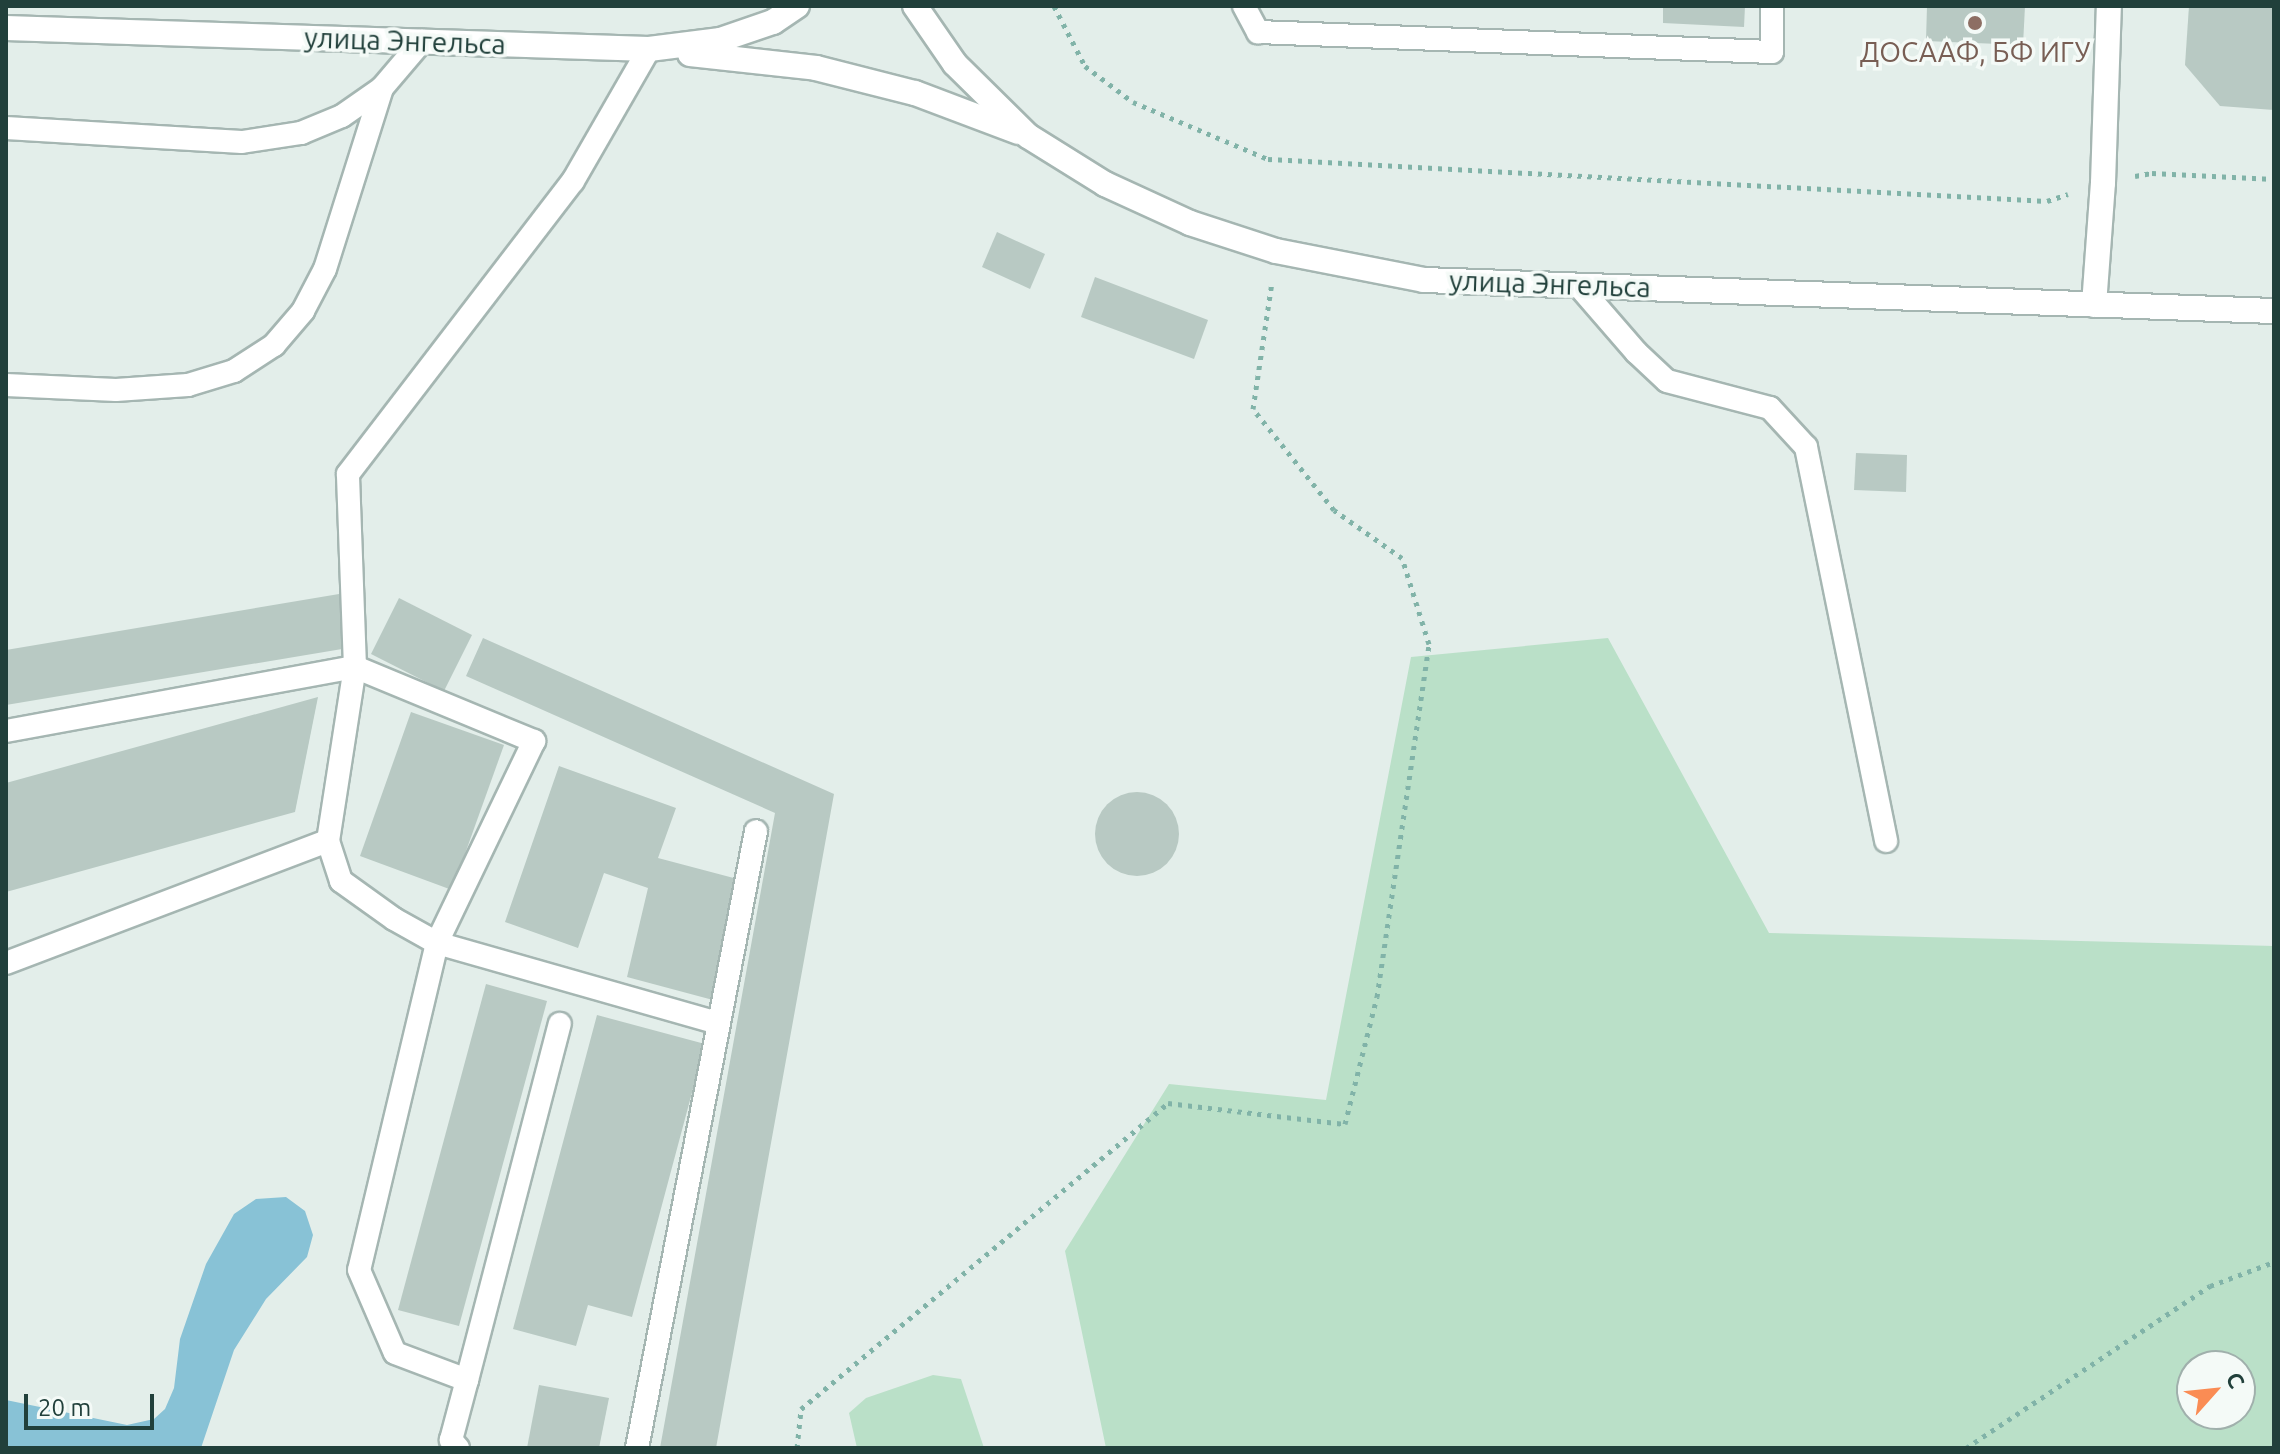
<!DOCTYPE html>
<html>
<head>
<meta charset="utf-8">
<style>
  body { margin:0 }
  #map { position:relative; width:2280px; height:1454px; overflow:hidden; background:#e3eeea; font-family:Ubuntu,sans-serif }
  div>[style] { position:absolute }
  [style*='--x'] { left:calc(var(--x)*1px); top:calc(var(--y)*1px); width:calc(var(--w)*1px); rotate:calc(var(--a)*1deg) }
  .green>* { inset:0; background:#bae0c8 }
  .water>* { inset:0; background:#88c2d6 }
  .building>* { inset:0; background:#b8c9c3 }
  .round { border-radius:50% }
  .path>* { height:5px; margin-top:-2.5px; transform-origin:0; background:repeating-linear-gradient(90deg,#81b3a8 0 4px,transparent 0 10px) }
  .roads { filter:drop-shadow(2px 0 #a5b6b2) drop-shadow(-2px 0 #a5b6b2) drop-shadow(0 2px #a5b6b2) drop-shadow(0 -2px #a5b6b2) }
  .lane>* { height:22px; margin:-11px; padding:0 11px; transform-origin:11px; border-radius:11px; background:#fff }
  .street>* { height:24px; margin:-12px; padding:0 12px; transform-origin:12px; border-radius:12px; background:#fff }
  .secondary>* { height:24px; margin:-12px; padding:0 12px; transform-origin:12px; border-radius:12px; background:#fff }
  .dots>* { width:22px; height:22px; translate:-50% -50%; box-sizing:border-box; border:4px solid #f4faf7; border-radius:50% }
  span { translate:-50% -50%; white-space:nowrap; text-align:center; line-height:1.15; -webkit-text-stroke:7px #f4faf7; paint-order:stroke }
  .street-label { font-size:28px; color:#21403b }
  .education-label { font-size:28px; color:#785e54 }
  .frame { position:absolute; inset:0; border:8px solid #21403b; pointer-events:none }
  .north { position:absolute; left:2176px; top:1350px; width:80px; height:80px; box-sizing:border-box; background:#f4faf7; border:2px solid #a0b0ac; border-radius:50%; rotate:63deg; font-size:22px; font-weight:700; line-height:32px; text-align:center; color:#21403b }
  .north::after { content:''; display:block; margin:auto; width:28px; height:36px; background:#fa8c54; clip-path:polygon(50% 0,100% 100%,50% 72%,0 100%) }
  .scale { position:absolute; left:24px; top:1394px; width:130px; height:36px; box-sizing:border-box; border:4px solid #21403b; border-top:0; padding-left:10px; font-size:24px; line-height:28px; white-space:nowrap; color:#21403b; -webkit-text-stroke:6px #f4faf7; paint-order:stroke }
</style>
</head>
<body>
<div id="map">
  <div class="green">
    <div style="clip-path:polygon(evenodd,1608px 638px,1769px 933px,2274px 946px,2274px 1448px,1106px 1448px,1065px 1251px,1169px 1084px,1326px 1100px,1411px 657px,1608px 638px,2192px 1366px,2240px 1366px,2240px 1414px,2192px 1414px,2192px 1366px)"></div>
    <div style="clip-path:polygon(933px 1375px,961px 1379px,984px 1448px,857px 1448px,849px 1413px,866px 1398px)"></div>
  </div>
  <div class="water">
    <div style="clip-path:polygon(286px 1197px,305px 1211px,313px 1235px,307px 1257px,266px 1299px,234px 1350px,201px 1448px,6px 1448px,6px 1400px,127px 1425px,154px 1419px,165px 1409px,174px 1388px,180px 1339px,206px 1264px,234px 1214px,256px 1199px)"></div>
  </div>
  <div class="building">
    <div style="clip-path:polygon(1663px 6px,1745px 6px,1744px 27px,1663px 23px)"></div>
    <div style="clip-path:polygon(1927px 6px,2025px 6px,2023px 45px,1926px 41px)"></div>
    <div style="clip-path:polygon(2189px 6px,2274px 6px,2274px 110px,2220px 106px,2185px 65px)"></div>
    <div style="clip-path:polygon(997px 232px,1045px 254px,1030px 289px,982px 267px)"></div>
    <div style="clip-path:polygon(1095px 277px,1208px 320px,1194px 359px,1081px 317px)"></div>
    <div style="clip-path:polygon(1856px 453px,1907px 455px,1906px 492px,1854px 490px)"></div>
    <div style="clip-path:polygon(339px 594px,348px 648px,6px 705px,6px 650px)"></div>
    <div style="clip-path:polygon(399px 598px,472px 635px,444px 691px,371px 654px)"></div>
    <div style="clip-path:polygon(483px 638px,834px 794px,716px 1448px,660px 1448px,775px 813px,466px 676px)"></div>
    <div style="clip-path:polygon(318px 697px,295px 812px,6px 892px,6px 783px)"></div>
    <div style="clip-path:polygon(411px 712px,504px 745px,452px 890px,360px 856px)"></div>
    <div style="clip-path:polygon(559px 766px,676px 808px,658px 858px,745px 881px,713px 1000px,627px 977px,648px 888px,604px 873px,578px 948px,505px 922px)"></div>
    <div class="round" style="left:1095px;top:792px;width:84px;height:84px"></div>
    <div style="clip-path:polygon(486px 984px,547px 1001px,459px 1326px,398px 1310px)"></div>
    <div style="clip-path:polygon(597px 1015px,705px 1044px,632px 1317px,588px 1305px,576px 1346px,513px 1329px)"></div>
    <div style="clip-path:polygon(539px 1385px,609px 1398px,599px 1448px,527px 1448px)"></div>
  </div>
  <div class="path">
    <div style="--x:1054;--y:6;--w:68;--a:62.7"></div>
    <div style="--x:1085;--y:66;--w:60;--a:36.9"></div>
    <div style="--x:1133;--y:102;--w:147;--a:22.9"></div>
    <div style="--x:1268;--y:159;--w:780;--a:3.09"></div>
    <div style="--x:2047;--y:201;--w:22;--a:-18"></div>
    <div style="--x:2135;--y:176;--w:17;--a:-10"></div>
    <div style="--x:2152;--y:173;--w:122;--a:2.8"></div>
    <div style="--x:797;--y:1448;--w:39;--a:-84"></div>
    <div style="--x:801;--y:1409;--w:478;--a:-39.8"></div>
    <div style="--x:1168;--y:1103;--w:178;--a:6.8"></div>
    <div style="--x:1345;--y:1124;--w:131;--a:-75.9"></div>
    <div style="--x:1377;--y:997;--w:357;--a:-81.6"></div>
    <div style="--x:1429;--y:644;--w:90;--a:-107.4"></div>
    <div style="--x:1402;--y:558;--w:83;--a:-144.8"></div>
    <div style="--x:1334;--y:510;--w:129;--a:-128.7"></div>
    <div style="--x:1253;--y:409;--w:128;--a:-81.5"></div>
    <div style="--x:1966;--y:1448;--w:293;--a:-33.6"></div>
    <div style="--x:2210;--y:1286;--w:68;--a:-20.6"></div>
  </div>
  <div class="roads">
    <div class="lane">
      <div style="--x:1244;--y:6;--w:30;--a:62"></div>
      <div style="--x:1258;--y:32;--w:514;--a:2.23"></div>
      <div style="--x:1772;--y:52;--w:46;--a:-90"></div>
      <div style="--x:6;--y:128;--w:236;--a:3.4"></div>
      <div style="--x:242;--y:142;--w:60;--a:-8.7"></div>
      <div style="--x:301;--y:133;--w:44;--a:-22.5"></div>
      <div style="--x:342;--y:116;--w:49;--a:-35"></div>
      <div style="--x:382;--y:88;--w:62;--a:-49.6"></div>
      <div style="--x:1578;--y:285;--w:89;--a:49.1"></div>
      <div style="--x:1636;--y:352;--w:42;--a:43.1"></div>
      <div style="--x:1667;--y:381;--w:106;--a:14.7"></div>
      <div style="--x:1770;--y:408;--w:53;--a:47.3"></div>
      <div style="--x:1806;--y:447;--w:402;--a:78.5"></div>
      <div style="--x:6;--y:385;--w:110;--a:2.6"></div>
      <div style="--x:116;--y:390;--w:72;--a:-4"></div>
      <div style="--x:188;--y:385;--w:48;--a:-16.9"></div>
      <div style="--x:234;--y:371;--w:48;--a:-33"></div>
      <div style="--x:274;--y:345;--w:45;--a:-49.5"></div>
      <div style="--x:303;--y:311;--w:47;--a:-62.4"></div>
      <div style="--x:325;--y:269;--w:190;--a:-72.5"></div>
      <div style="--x:6;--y:731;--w:355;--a:-10.4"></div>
      <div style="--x:355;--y:667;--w:194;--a:22.5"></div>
      <div style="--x:534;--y:741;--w:224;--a:115.7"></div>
      <div style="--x:437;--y:943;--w:336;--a:103.4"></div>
      <div style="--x:359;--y:1270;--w:90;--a:66.6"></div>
      <div style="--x:395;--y:1353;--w:77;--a:20.6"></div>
      <div style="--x:467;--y:1380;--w:368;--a:-75.4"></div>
      <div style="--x:328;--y:841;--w:42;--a:72"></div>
      <div style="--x:341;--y:881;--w:65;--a:35.6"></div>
      <div style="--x:394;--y:919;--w:49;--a:29.2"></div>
      <div style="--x:437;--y:943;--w:292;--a:15.9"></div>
      <div style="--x:6;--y:963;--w:344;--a:-20.8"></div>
      <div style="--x:328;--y:841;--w:176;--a:-81.2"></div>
      <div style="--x:355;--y:667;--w:193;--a:-92.1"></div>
      <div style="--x:348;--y:474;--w:369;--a:-52.5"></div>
      <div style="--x:573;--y:181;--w:152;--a:-60.1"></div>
      <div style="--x:458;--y:1448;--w:11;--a:-131"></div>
      <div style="--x:451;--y:1440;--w:62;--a:-75.1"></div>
      <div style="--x:637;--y:1448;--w:628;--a:-79.08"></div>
    </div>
    <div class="street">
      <div style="--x:2094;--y:305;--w:122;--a:-85.8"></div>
      <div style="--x:2103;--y:183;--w:177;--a:-88.1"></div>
    </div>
    <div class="secondary">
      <div style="--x:915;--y:6;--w:70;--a:55.4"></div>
      <div style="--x:955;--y:64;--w:103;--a:44.6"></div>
      <div style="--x:1028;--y:136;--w:91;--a:31.9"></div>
      <div style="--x:1105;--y:184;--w:94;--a:24.6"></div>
      <div style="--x:1190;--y:223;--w:90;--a:18"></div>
      <div style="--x:1276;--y:251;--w:151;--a:11.1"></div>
      <div style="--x:1424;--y:280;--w:851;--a:2.09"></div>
      <div style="--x:6;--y:28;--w:643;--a:1.87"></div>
      <div style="--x:649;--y:49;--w:72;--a:-7.2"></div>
      <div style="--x:720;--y:40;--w:56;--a:-18.8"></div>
      <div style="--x:773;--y:22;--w:29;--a:-34"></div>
      <div style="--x:690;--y:54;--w:127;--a:6.3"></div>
      <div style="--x:816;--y:68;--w:102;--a:14.2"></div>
      <div style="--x:915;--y:93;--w:110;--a:20.7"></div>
    </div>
  </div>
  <div class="dots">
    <div style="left:1975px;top:23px;background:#8d6e63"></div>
  </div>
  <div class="street-label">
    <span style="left:405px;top:41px;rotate:2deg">улица Энгельса</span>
    <span style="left:1550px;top:284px;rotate:2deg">улица Энгельса</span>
  </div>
  <div class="education-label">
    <span style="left:1975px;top:52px">ДОСААФ, БФ ИГУ</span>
  </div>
  <div class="frame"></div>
  <div class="north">С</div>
  <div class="scale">20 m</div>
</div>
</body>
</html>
